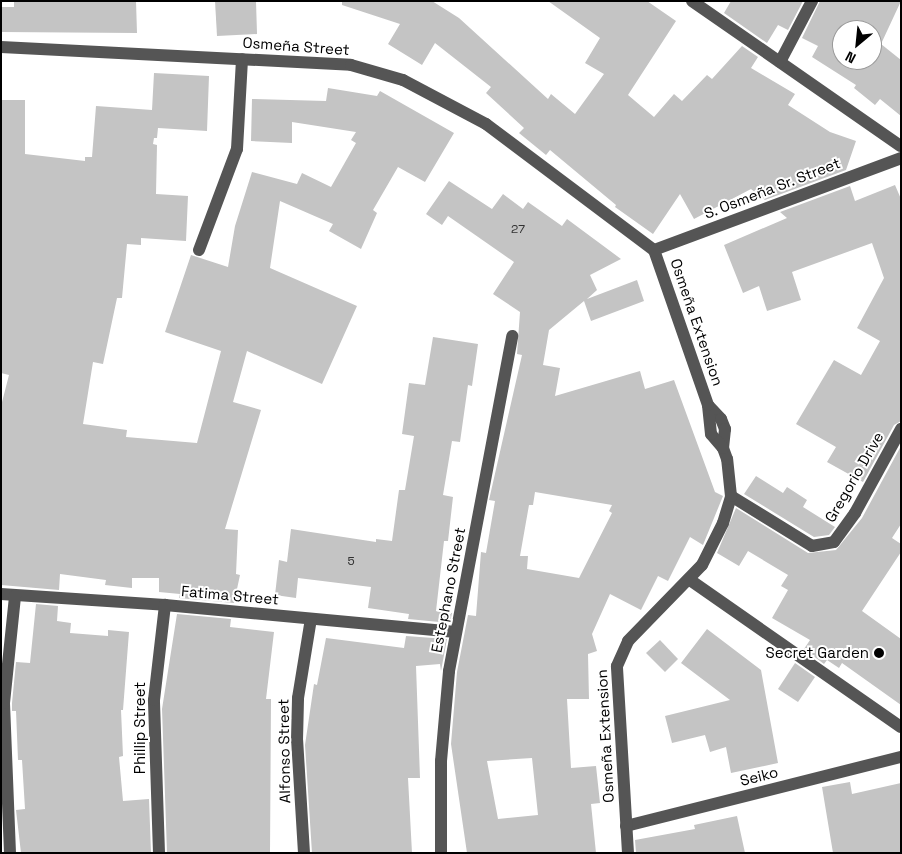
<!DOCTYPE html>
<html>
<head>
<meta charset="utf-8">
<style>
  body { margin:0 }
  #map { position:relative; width:902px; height:854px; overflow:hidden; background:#fff; font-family:"Space Grotesk",sans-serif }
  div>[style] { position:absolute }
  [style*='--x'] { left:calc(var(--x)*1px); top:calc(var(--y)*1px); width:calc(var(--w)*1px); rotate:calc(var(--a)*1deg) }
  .building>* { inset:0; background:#c4c4c4 }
  .minor>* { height:12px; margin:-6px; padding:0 6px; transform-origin:6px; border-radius:6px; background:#555 }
  .dots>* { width:14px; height:14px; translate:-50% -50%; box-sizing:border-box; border:2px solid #fff; border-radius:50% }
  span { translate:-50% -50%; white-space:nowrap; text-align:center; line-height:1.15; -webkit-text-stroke:4px #fff; paint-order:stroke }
  .number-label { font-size:12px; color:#313131 }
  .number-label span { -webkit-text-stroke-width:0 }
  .street-label { font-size:15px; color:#000 }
  .poi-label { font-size:15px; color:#000 }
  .right { translate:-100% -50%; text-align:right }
  .frame { position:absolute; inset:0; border:2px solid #000; pointer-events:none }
  .north { position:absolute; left:832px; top:20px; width:50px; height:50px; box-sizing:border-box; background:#fff; border:1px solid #999; border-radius:50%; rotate:208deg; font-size:14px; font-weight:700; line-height:20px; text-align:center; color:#000 }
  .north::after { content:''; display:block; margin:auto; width:18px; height:22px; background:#000; clip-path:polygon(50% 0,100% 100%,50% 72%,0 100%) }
</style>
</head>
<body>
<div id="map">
  <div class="building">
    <div style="clip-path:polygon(136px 1px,137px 33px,1px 32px,1px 7px,14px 7px,14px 2px)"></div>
    <div style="clip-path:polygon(215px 1px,256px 1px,257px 34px,217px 36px)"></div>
    <div style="clip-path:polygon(342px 1px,432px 1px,459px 18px,548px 99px,551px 94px,575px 114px,604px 74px,585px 63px,600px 38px,548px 1px,647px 1px,676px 21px,628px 95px,654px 117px,674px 94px,682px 101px,707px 75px,712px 79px,742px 46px,758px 57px,751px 68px,795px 94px,788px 105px,830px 132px,856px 141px,846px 170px,765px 200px,751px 189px,694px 219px,680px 194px,653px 234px,615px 207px,616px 205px,550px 150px,546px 155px,519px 133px,524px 128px,486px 93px,491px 87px,435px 43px,422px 65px,388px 44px,400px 24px,342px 5px)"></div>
    <div style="clip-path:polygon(731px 1px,803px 1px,788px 30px,778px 25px,767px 43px,724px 13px)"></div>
    <div style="clip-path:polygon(evenodd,820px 1px,901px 1px,881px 44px,901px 60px,901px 116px,880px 99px,875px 105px,854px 88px,856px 85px,812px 57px,818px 46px,802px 38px,820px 1px,842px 30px,872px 30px,872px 60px,842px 60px,842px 30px)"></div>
    <div style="clip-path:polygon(154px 73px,209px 76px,207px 131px,158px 128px,157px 138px,154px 138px,153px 144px,157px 145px,156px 194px,188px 196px,186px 241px,141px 238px,141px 245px,127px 244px,122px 298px,117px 298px,103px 364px,93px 362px,83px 424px,127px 430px,126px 437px,197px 443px,221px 351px,165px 332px,191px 255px,228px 267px,235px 226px,252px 172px,297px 184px,302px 173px,331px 187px,356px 143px,351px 140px,356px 132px,292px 122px,292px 143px,251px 141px,252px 99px,326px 101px,328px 88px,377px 96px,380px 91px,454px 133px,425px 182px,398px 167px,373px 210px,377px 213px,361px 249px,329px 231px,333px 224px,280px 201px,270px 268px,357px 306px,322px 384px,247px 351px,233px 402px,261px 410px,225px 529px,238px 530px,236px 574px,240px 575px,234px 603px,179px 598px,180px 594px,159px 592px,159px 578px,132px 578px,132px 588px,105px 585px,106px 580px,60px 574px,59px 590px,1px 585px,1px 406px,9px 375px,1px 373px,1px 100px,25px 100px,25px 154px,85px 161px,85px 157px,92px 157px,96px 106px,152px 110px)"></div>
    <div style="clip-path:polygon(evenodd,449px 181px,492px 209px,503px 194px,523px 209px,528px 202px,562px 226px,567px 219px,621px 259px,590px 275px,597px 290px,587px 299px,637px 280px,644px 301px,591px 321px,584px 301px,549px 330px,543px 365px,560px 368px,555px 396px,640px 371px,645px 389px,674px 380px,715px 492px,723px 496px,703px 545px,690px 537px,668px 581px,658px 576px,641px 610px,610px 594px,592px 634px,597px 651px,588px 654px,589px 699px,567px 699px,571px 768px,596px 766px,600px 803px,591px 804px,596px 853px,467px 853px,451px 744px,457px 672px,468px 615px,476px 616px,481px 552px,486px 553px,495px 501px,489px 500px,522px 355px,517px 354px,520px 312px,493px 294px,514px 262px,448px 216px,442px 225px,426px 214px,449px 181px,535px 492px,612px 505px,609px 511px,612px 513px,579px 578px,527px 569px,528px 556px,520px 556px,529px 505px,533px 505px,535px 492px,449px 181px,532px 758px,538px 815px,498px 819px,487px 761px,532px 758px)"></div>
    <div style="clip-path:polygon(895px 185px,901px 199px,901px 421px,894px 425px,863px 482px,827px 462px,836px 447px,796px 424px,834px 360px,861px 375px,880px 341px,857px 328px,884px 278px,872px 243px,792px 272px,801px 300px,767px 311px,759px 286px,743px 293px,724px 245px,787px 218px,780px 212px,850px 186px,855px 201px)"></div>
    <div style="clip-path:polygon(433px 337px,478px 344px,472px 386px,468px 385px,460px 442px,452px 441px,443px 495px,453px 497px,448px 541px,444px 541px,436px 611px,452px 613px,450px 623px,408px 619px,409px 614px,368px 608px,371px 587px,298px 578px,296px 598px,275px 595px,279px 560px,287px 562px,291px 529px,376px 542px,376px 539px,392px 541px,399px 490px,405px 490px,414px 436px,402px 434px,409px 383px,425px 385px)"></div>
    <div style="clip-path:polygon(901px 446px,901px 524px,892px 538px,901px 544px,901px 552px,862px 611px,901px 639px,901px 705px,842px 663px,839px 668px,827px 660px,824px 664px,804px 649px,810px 640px,772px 618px,788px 590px,781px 586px,788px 575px,748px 551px,739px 566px,717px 553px,736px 508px,808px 553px,836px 550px,862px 518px)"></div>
    <div style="clip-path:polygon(756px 476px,783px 493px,787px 487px,807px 500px,803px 507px,835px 527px,829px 535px,814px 537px,744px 494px)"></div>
    <div style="clip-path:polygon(36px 604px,58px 606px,57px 621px,71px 623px,70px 633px,108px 636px,108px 630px,129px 632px,123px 710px,121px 710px,123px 756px,119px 757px,123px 801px,149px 799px,151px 853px,21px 853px,16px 810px,25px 809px,22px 760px,18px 760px,16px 711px,12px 711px,12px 703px,16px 662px,30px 663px)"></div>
    <div style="clip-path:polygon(177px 614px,231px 619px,230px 627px,274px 632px,266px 699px,271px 699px,270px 853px,167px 853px,162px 709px)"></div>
    <div style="clip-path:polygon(707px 629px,761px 670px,778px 763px,731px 773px,726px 747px,710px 752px,705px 735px,672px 743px,665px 716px,730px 700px,681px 663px)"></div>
    <div style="clip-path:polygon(406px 636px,447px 639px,441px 671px,440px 664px,416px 666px,420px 778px,408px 778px,412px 853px,312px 853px,305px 745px,314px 684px,317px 685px,326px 638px,404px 648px)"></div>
    <div style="clip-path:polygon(660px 640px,678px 659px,665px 672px,646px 653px)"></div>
    <div style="clip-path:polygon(795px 663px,815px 677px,798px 702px,778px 689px)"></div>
    <div style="clip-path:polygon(850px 782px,852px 794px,901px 783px,901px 853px,833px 853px,822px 787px)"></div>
    <div style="clip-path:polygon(737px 816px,745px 853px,636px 853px,635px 840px,695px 829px,694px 825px)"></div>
  </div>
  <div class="minor">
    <div style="--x:692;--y:1;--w:254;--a:34.8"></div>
    <div style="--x:1;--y:47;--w:350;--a:2.9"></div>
    <div style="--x:351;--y:65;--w:54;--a:16.1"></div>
    <div style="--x:403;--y:80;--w:94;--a:27.9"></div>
    <div style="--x:486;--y:124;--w:210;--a:36.9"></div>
    <div style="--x:780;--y:62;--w:69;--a:-62.3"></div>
    <div style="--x:199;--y:250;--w:108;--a:-69.4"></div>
    <div style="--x:237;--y:149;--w:90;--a:-86.8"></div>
    <div style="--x:654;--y:250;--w:264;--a:-20.4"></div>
    <div style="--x:708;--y:405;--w:19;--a:47"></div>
    <div style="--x:721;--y:419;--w:11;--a:68"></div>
    <div style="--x:725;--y:429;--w:19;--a:96"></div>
    <div style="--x:731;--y:496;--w:95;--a:31.7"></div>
    <div style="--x:812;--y:546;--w:22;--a:-10"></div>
    <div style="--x:834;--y:542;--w:36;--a:-54"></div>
    <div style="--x:855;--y:513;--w:96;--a:-61.3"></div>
    <div style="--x:690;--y:580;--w:257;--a:34.9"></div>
    <div style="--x:1;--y:594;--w:164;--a:3.8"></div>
    <div style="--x:165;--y:605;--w:292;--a:5.3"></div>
    <div style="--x:626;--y:826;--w:284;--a:-14.1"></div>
    <div style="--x:10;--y:853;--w:150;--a:-92.3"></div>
    <div style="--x:4;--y:703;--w:108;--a:-84.1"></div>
    <div style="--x:159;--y:853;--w:153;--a:-91.9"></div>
    <div style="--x:154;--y:700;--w:96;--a:-83.4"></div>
    <div style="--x:304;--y:853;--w:113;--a:-93.5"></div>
    <div style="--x:297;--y:740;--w:42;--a:-88.6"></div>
    <div style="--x:298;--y:698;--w:80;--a:-80.7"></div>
    <div style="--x:441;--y:853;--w:92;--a:-90"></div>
    <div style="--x:441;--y:761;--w:90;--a:-84.9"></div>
    <div style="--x:449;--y:671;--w:341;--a:-79.3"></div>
    <div style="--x:628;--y:853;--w:187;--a:-93.4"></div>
    <div style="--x:617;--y:666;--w:27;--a:-66"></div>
    <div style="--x:628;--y:641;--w:106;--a:-45.8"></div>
    <div style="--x:702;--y:565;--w:47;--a:-63.4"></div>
    <div style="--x:723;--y:523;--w:28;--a:-73"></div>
    <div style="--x:731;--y:496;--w:37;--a:-96"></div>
    <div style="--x:727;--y:459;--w:12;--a:-110"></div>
    <div style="--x:723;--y:448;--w:18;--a:-131"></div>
    <div style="--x:711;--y:434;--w:29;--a:-96"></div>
    <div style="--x:708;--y:405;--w:164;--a:-109.2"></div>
  </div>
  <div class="dots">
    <div style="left:879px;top:653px;background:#000"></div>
  </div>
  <div class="number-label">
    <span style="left:518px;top:230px">27</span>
    <span style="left:351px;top:562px">5</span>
  </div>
  <div class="street-label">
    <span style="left:296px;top:46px;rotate:4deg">Osmeña Street</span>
    <span style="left:772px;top:188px;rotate:-21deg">S. Osmeña Sr. Street</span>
    <span style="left:697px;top:322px;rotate:71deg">Osmeña Extension</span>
    <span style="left:854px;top:477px;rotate:-60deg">Gregorio Drive</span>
    <span style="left:448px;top:590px;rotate:-79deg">Estephano Street</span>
    <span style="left:230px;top:595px;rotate:5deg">Fatima Street</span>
    <span style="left:140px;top:728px;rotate:-90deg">Phillip Street</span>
    <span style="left:605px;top:736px;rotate:-93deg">Osmeña Extension</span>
    <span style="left:284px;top:751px;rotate:-91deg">Alfonso Street</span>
    <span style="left:759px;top:776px;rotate:-14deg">Seiko</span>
  </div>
  <div class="poi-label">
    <span class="right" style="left:869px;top:653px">Secret Garden</span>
  </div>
  <div class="frame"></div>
  <div class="north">N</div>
</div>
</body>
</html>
